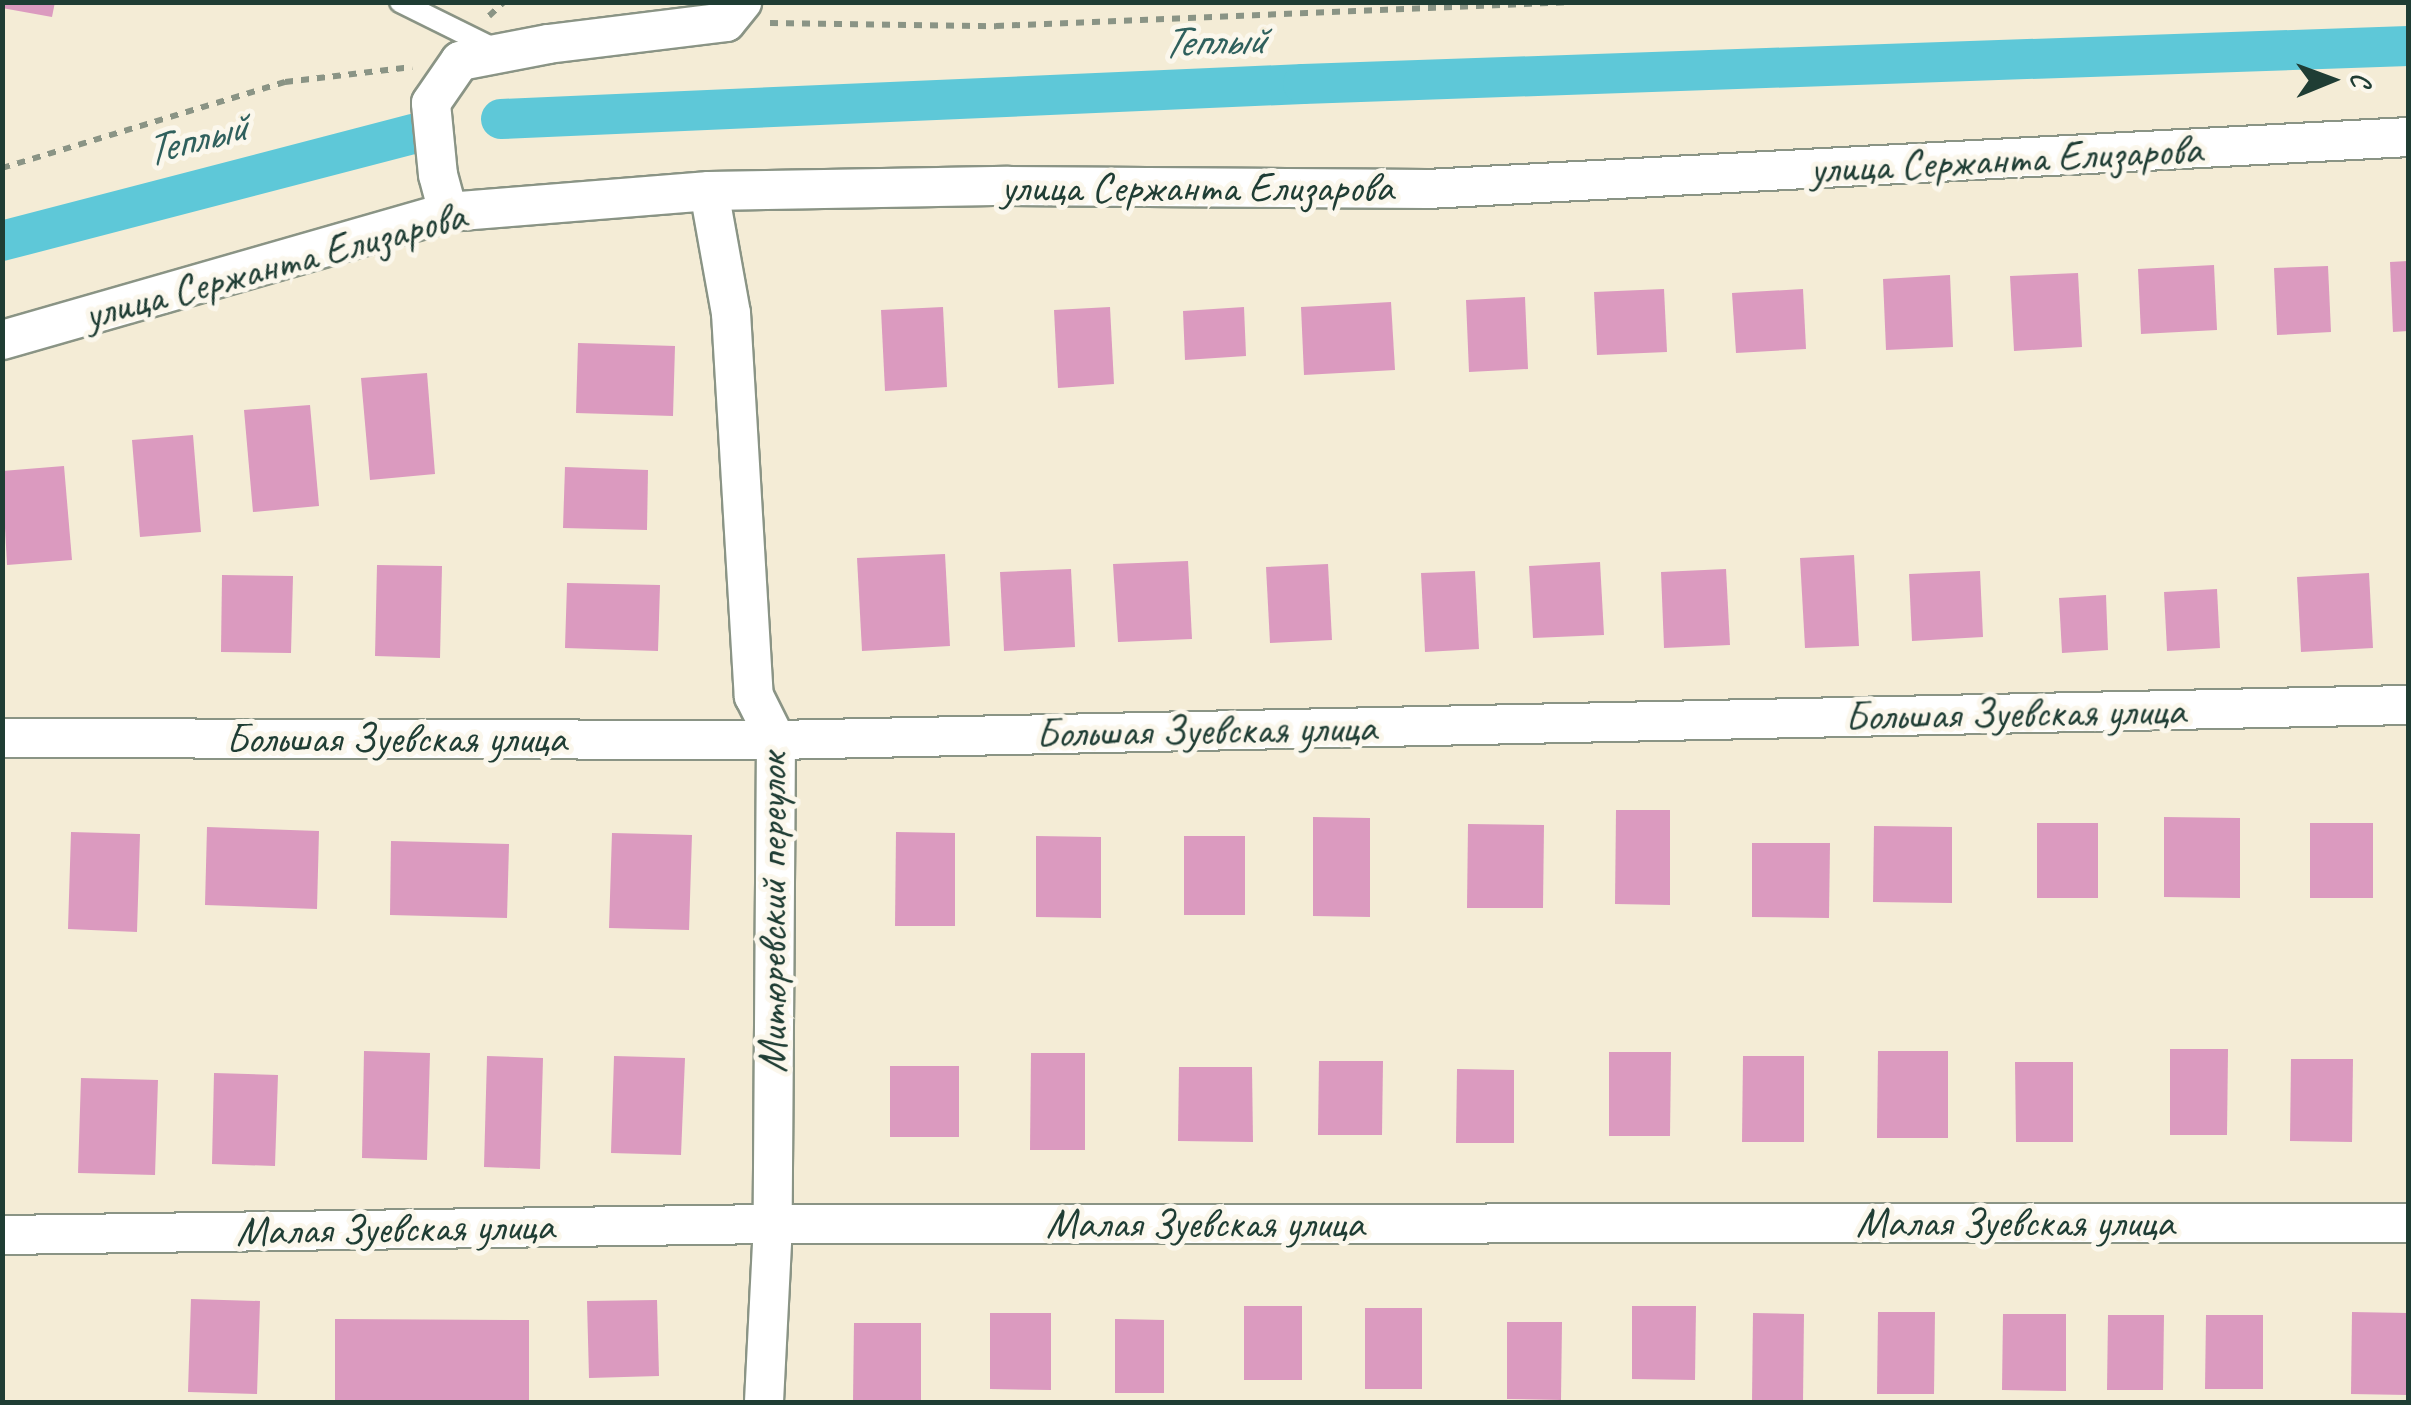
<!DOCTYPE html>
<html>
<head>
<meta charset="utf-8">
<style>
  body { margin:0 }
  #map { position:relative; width:2411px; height:1405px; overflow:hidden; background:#f4ecd6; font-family:Caveat,sans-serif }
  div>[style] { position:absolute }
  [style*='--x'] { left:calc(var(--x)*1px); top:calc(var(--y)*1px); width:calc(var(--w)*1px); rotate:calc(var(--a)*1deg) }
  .canal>* { height:40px; margin:-20px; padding:0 20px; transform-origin:20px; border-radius:20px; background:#5ec8d8 }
  .building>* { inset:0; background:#db9abf }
  .path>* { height:6px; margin-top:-3px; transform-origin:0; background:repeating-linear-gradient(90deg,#8a9485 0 8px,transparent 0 16px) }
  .roads { filter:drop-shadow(2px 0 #8a9485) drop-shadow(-2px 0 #8a9485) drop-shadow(0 2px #8a9485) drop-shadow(0 -2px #8a9485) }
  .service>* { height:20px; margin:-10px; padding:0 10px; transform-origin:10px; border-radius:10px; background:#fff }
  .minor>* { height:38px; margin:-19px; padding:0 19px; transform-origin:19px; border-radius:19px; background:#fff }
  span { translate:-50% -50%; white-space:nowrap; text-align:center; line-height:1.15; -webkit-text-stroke:10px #fbf7ec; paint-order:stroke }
  .street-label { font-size:42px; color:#1f3d34 }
  .water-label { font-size:45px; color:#2f605d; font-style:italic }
  .frame { position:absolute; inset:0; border:5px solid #1f3d34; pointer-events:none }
  .north { position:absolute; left:2281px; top:30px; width:100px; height:100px; -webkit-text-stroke:8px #fbf7ec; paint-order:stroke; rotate:89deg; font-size:28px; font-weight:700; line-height:40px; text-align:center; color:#1f3d34 }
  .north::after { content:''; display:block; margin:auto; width:35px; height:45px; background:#1f3d34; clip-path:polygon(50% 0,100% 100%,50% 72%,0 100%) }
</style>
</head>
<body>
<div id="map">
  <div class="canal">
    <div style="--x:501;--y:119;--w:803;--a:-2.5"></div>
    <div style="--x:1303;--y:84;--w:1106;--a:-1.97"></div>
    <div style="--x:2;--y:241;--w:425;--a:-14.6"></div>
  </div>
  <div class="building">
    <div style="clip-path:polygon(2px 2px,55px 2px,52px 17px,2px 8px)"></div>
    <div style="clip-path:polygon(2408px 261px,2408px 331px,2393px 332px,2390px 262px)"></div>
    <div style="clip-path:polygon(2214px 265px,2217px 330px,2141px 334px,2138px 269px)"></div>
    <div style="clip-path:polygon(2328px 266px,2331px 332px,2277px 335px,2274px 268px)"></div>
    <div style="clip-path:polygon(2078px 273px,2082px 347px,2014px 351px,2010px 276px)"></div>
    <div style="clip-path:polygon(1950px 275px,1953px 347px,1886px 350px,1883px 279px)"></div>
    <div style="clip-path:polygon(1664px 289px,1667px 352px,1597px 355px,1594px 292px)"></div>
    <div style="clip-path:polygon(1803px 289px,1806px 349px,1736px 353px,1732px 293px)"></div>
    <div style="clip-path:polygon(1525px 297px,1528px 369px,1469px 372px,1466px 300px)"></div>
    <div style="clip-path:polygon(1391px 302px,1395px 370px,1304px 375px,1301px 307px)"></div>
    <div style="clip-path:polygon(943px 307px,947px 387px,885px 391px,881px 310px)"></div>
    <div style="clip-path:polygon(1110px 307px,1114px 384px,1058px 388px,1054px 310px)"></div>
    <div style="clip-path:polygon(1244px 307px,1246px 356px,1185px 360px,1183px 311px)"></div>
    <div style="clip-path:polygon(578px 343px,675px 346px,673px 416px,576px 413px)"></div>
    <div style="clip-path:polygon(427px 373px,435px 474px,370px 480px,361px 378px)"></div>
    <div style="clip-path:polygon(310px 405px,319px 506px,253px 512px,244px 410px)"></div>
    <div style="clip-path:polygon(193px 435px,201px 532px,140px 537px,132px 440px)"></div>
    <div style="clip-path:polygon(64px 466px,72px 560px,7px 565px,2px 471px)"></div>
    <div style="clip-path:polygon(565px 467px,648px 470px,647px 530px,563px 528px)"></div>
    <div style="clip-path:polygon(945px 554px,950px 646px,862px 651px,857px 558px)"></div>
    <div style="clip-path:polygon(1854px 555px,1859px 646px,1805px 648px,1800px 558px)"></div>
    <div style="clip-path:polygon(1188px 561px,1192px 639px,1118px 642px,1113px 564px)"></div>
    <div style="clip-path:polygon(1600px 562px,1604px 635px,1533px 638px,1529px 566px)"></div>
    <div style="clip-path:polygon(1328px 564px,1332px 640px,1270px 643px,1266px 567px)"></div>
    <div style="clip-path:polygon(377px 565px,442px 566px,440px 658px,375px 656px)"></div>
    <div style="clip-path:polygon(1071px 569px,1075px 647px,1004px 651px,1000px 572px)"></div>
    <div style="clip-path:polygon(1726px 569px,1730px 645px,1664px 648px,1661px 572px)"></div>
    <div style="clip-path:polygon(1475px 571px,1479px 649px,1425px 652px,1421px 573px)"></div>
    <div style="clip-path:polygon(1980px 571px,1983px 637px,1912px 641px,1909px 574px)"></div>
    <div style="clip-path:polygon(2369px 573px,2373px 648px,2301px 652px,2297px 577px)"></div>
    <div style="clip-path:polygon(222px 575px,293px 576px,291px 653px,221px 652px)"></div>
    <div style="clip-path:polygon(567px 583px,660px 585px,658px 651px,565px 648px)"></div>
    <div style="clip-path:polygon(2217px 589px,2220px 648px,2167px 651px,2164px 592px)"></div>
    <div style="clip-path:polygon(2106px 595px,2108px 650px,2062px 653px,2059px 598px)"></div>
    <div style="clip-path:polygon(1616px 810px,1670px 810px,1670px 905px,1615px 904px)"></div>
    <div style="clip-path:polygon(1313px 817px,1370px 818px,1370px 917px,1313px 916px)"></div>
    <div style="clip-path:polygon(2164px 817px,2240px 818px,2240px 898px,2164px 897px)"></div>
    <div style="clip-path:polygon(2037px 823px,2098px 823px,2098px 898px,2037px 898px)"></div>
    <div style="clip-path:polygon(2310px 823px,2373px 823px,2373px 898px,2310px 898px)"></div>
    <div style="clip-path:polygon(1468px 824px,1544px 825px,1543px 908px,1467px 908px)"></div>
    <div style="clip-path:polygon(1874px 826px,1952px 827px,1952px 903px,1873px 902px)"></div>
    <div style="clip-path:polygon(207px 827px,319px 831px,317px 909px,205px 905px)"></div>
    <div style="clip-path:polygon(71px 832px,140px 834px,137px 932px,68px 929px)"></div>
    <div style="clip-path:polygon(896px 832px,955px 833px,955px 926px,895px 926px)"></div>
    <div style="clip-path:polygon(612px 833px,692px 835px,689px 930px,609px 928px)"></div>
    <div style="clip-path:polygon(1036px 836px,1101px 837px,1101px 918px,1036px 917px)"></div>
    <div style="clip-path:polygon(1184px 836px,1245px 836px,1245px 915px,1184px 915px)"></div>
    <div style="clip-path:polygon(391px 841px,509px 844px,507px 918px,390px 915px)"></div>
    <div style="clip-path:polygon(1752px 843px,1830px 843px,1829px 918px,1752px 917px)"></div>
    <div style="clip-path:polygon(2170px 1049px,2228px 1049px,2227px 1135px,2170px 1135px)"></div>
    <div style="clip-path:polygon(364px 1051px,430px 1053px,427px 1160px,362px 1158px)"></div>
    <div style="clip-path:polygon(1878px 1051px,1948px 1051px,1948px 1138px,1877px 1138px)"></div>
    <div style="clip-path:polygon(1609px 1052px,1671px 1052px,1670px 1136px,1609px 1136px)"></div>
    <div style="clip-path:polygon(1031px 1053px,1085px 1053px,1085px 1150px,1030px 1150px)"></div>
    <div style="clip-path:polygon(487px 1056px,543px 1058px,540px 1169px,484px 1167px)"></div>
    <div style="clip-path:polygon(614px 1056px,685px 1058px,681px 1155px,611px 1153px)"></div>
    <div style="clip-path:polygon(1743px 1056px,1804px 1056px,1804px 1142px,1742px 1142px)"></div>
    <div style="clip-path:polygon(2291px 1059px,2353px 1059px,2352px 1142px,2290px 1141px)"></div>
    <div style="clip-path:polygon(1319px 1061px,1383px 1061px,1382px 1135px,1318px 1135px)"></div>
    <div style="clip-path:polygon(2015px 1062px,2073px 1062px,2073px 1142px,2016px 1142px)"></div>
    <div style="clip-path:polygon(890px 1066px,959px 1066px,959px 1137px,890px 1137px)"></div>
    <div style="clip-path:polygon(1179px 1067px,1252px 1067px,1253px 1142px,1178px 1141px)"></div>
    <div style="clip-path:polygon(1457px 1069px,1514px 1070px,1514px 1143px,1456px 1143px)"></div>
    <div style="clip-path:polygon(214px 1073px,278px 1075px,275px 1166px,212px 1164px)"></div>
    <div style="clip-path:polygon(81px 1078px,158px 1080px,155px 1175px,78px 1173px)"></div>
    <div style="clip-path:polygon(191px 1299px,260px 1301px,257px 1394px,188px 1392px)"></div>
    <div style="clip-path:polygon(657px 1300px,659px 1376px,589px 1378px,587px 1301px)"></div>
    <div style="clip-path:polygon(1244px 1306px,1302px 1306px,1302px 1380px,1244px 1380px)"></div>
    <div style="clip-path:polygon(1632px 1306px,1696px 1306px,1695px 1380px,1632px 1379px)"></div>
    <div style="clip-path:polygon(1365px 1308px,1422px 1308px,1422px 1389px,1365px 1389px)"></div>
    <div style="clip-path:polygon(1878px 1312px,1935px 1312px,1934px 1394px,1877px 1394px)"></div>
    <div style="clip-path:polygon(2352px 1312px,2408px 1313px,2408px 1395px,2351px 1394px)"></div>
    <div style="clip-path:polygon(990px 1313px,1051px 1313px,1051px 1390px,990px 1389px)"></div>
    <div style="clip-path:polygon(1753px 1313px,1804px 1314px,1803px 1402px,1752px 1402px)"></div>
    <div style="clip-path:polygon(2003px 1314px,2066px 1314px,2066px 1391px,2002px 1390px)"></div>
    <div style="clip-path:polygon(2108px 1315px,2164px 1315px,2163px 1390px,2107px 1390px)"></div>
    <div style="clip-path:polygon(2206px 1315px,2263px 1315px,2263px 1389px,2205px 1389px)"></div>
    <div style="clip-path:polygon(335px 1319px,529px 1320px,529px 1401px,335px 1401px)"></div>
    <div style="clip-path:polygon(1115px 1319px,1164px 1320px,1164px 1393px,1115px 1393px)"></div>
    <div style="clip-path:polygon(1507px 1322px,1562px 1322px,1561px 1400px,1507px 1399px)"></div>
    <div style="clip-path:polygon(854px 1323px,921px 1323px,921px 1402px,853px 1402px)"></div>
  </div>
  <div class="path">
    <div style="--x:489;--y:16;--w:21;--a:-43"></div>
    <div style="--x:770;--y:23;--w:226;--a:0.8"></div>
    <div style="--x:996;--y:26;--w:577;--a:-2.38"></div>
    <div style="--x:2;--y:168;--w:296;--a:-16.9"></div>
    <div style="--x:285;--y:82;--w:128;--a:-6.7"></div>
  </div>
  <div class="roads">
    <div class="service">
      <div style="--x:400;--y:2;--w:110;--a:26.3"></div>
    </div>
    <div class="minor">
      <div style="--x:709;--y:191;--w:124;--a:79.8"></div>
      <div style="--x:731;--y:313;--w:384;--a:86.6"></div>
      <div style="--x:754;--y:696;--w:49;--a:63.4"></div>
      <div style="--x:776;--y:740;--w:484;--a:90.4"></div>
      <div style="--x:773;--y:1224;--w:178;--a:92.9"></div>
      <div style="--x:448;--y:212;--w:38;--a:-105"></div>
      <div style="--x:438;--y:175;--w:72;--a:-95.6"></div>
      <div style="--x:431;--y:103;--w:51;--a:-55.4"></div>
      <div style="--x:460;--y:61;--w:90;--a:-10.9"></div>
      <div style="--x:548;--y:44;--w:179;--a:-7"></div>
      <div style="--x:726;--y:22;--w:26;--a:-51"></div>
      <div style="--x:2;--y:340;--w:464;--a:-16"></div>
      <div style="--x:448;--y:212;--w:262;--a:-4.6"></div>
      <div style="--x:709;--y:191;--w:299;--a:-1"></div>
      <div style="--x:1008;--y:186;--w:419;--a:0.4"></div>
      <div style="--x:1427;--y:189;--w:982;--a:-3.03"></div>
      <div style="--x:2;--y:738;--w:774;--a:0.15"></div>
      <div style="--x:776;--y:740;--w:1632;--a:-1.23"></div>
      <div style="--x:2;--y:1235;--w:771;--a:-0.82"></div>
      <div style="--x:773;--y:1224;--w:1635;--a:-0.04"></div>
    </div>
  </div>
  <div class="street-label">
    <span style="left:2006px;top:160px;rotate:-3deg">улица Сержанта Елизарова</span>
    <span style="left:1197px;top:188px">улица Сержанта Елизарова</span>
    <span style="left:275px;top:266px;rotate:-15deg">улица Сержанта Елизарова</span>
    <span style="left:2015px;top:714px;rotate:-1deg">Большая Зуевская улица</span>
    <span style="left:1206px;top:731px;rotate:-1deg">Большая Зуевская улица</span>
    <span style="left:396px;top:739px">Большая Зуевская улица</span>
    <span style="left:773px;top:913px;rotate:-90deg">Митюревский переулок</span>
    <span style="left:2015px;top:1223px">Малая Зуевская улица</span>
    <span style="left:1205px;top:1224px">Малая Зуевская улица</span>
    <span style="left:395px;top:1229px;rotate:-1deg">Малая Зуевская улица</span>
  </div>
  <div class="water-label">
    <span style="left:1213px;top:41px;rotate:-2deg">Теплый</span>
    <span style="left:195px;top:139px;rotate:-15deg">Теплый</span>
  </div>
  <div class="frame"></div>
  <div class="north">С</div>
</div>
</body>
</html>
